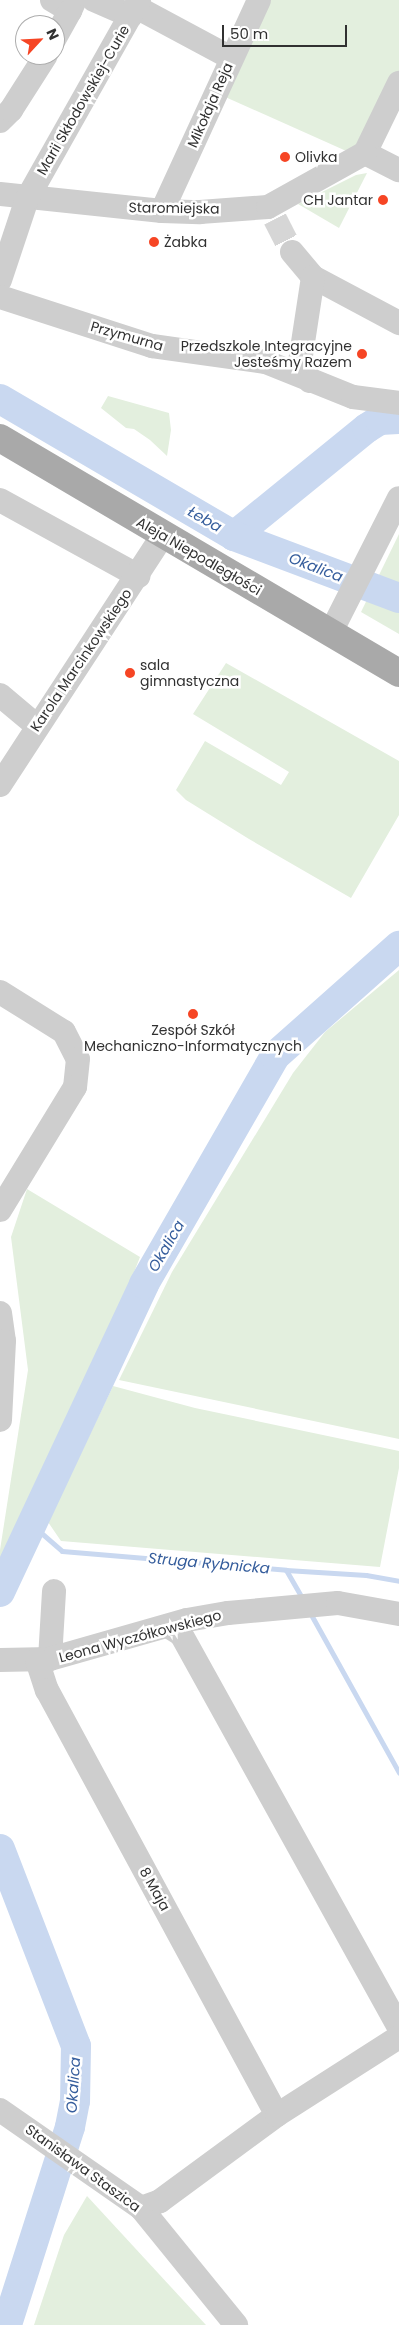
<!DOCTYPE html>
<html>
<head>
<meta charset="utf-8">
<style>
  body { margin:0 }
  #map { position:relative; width:399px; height:2325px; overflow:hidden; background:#fff; font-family:Poppins,sans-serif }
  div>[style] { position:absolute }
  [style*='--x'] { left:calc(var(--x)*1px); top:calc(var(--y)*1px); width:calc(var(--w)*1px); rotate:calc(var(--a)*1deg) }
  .green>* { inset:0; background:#e3efde }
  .stream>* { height:5px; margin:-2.5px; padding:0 2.5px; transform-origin:2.5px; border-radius:2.5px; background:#c9d8f0 }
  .river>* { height:30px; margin:-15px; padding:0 15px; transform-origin:15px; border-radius:15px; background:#c9d8f0 }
  .minor-tunnel>* { height:24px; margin-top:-12px; transform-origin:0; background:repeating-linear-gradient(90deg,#d6d6d6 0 24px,transparent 0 36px) }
  .minor>* { height:24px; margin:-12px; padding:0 12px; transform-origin:12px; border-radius:12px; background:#cecece }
  .major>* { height:28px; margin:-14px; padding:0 14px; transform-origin:14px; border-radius:14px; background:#a9a9a9 }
  .dots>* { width:14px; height:14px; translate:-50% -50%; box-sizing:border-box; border:2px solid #fff; border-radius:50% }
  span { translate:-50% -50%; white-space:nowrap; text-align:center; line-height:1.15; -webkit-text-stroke:5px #fff; paint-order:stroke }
  .street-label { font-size:14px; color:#313131 }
  .poi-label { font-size:14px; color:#313131 }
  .left { translate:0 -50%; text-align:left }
  .right { translate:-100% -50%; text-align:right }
  .water-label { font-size:15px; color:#355d9c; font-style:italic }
  .north { position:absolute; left:15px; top:15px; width:50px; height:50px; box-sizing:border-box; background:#fff; border:1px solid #adadad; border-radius:50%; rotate:65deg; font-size:14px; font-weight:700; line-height:20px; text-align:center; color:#313131 }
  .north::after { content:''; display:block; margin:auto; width:18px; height:22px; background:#f64524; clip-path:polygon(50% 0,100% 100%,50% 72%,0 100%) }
  .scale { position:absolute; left:222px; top:25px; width:125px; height:22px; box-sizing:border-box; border:2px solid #313131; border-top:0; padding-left:6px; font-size:15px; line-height:18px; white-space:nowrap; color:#313131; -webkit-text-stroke:4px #fff; paint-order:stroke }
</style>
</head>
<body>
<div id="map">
  <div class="green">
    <div style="clip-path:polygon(269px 0,399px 0,399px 83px,365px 153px,344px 150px,223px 96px)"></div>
    <div style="clip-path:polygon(367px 173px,339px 228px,298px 204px,356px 175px)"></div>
    <div style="clip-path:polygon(108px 396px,169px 413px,171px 430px,167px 456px,150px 440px,134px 429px,126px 428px,101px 408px)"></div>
    <div style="clip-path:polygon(399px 534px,399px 634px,361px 612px)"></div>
    <div style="clip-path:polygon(226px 663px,399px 761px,399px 815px,351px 898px,249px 839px,186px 800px,176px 790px,205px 741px,281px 785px,289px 772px,193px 714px)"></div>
    <div style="clip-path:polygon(399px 970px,399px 1439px,119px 1380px,172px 1272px,293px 1073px,325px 1032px)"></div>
    <div style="clip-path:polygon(27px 1189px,140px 1257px,111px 1331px,0 1574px,0 1550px,28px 1370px,11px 1237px)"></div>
    <div style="clip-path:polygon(113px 1386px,195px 1408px,399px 1451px,399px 1468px,380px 1567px,61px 1541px,48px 1522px)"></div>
    <div style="clip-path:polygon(87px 2196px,206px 2325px,34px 2325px,64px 2235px)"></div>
  </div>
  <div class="stream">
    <div style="--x:31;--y:1524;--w:41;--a:41.1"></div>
    <div style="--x:62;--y:1551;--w:225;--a:4.8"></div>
    <div style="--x:286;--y:1570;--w:34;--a:60"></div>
    <div style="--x:286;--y:1570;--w:80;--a:3.6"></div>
    <div style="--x:366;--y:1575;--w:34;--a:10"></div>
    <div style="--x:309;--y:1611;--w:185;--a:60.9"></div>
  </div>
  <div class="river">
    <div style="--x:0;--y:399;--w:271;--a:30.3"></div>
    <div style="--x:234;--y:536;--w:171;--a:-39.1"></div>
    <div style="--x:367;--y:428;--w:15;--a:-32"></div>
    <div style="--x:380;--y:420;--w:19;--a:-3"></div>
    <div style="--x:234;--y:536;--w:176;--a:20.6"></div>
    <div style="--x:0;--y:1592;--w:340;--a:-64.9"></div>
    <div style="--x:144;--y:1284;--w:263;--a:-60.1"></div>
    <div style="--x:275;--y:1056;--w:166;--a:-41.6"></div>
    <div style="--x:0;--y:1849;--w:211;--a:68.9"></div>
    <div style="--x:76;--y:2046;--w:55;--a:91"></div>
    <div style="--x:75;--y:2101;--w:26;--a:101"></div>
    <div style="--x:70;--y:2127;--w:208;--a:107.7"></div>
  </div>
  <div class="minor-tunnel">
    <div style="--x:275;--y:219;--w:37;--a:63"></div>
  </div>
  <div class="minor">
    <div style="--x:52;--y:0;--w:21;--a:31"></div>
    <div style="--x:70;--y:11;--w:12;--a:-66"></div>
    <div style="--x:94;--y:0;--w:40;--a:23.4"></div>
    <div style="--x:136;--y:7;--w:108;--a:28.2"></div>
    <div style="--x:55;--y:38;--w:31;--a:-61"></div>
    <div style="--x:0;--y:121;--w:16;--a:-45"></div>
    <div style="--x:11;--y:110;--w:65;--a:-57.5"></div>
    <div style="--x:365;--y:153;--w:78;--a:-64.1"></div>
    <div style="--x:365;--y:153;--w:38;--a:27"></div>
    <div style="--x:0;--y:194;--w:163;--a:6"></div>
    <div style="--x:162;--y:211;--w:38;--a:2"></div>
    <div style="--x:200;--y:212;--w:68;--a:-4.2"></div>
    <div style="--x:268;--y:207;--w:111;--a:-29.1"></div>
    <div style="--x:162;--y:211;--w:232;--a:-65.3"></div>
    <div style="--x:292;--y:252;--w:33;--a:50"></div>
    <div style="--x:313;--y:277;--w:98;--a:28.1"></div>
    <div style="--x:0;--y:280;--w:85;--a:-71.6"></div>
    <div style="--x:27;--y:199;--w:228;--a:-60.6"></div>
    <div style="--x:0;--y:297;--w:160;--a:17.9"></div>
    <div style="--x:152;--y:346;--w:115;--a:8"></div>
    <div style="--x:266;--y:362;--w:94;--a:21.9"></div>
    <div style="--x:353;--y:397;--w:46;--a:7.4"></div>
    <div style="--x:310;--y:381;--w:21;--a:-118"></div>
    <div style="--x:300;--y:362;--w:86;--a:-81.3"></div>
    <div style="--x:0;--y:500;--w:158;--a:28.8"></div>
    <div style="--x:331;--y:632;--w:150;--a:-63.1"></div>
    <div style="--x:0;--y:695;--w:48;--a:40"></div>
    <div style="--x:0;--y:785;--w:298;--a:-56.9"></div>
    <div style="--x:0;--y:992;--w:75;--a:32"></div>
    <div style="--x:64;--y:1032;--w:30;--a:63"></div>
    <div style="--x:78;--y:1059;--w:28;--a:96"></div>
    <div style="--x:75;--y:1087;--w:144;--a:121.4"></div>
    <div style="--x:0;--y:1313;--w:28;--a:82"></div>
    <div style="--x:4;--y:1341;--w:79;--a:92.9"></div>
    <div style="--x:168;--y:1626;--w:15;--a:32"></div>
    <div style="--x:181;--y:1634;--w:450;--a:61"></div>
    <div style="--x:50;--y:1659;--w:68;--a:-86.6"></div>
    <div style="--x:0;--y:1660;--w:50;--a:-1.1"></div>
    <div style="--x:50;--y:1659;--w:142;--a:-15.9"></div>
    <div style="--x:187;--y:1620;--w:42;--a:-9.7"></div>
    <div style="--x:228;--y:1613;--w:110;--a:-5.2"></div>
    <div style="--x:338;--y:1603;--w:62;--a:10.2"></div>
    <div style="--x:37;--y:1660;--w:32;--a:72"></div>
    <div style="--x:47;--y:1690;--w:483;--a:61.6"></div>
    <div style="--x:0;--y:2110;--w:172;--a:34.8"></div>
    <div style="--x:141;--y:2208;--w:151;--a:50.9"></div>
    <div style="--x:141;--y:2208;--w:20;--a:-20"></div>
    <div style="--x:160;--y:2201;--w:145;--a:-36.3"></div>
    <div style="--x:277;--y:2115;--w:145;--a:-32.6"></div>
  </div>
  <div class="major">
    <div style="--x:0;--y:438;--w:463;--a:30.5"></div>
  </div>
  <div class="dots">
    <div style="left:285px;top:157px;background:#f64524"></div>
    <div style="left:383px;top:200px;background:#f64524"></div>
    <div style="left:154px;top:242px;background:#f64524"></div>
    <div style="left:362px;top:354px;background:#f64524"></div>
    <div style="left:130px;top:673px;background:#f64524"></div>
    <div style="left:193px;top:1014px;background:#f64524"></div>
  </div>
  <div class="street-label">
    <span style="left:83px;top:100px;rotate:-60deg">Marii Skłodowskiej-Curie</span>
    <span style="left:210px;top:105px;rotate:-66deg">Mikołaja Reja</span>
    <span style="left:174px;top:208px;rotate:1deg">Staromiejska</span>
    <span style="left:127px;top:336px;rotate:16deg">Przymurna</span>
    <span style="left:199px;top:556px;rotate:30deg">Aleja Niepodległości</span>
    <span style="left:81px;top:660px;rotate:-56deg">Karola Marcinkowskiego</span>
    <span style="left:140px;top:1636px;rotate:-15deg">Leona Wyczółkowskiego</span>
    <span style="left:155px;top:1889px;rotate:61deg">8 Maja</span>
    <span style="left:83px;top:2168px;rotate:36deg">Stanisława Staszica</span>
  </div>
  <div class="poi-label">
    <span class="left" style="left:295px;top:157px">Olivka</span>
    <span class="right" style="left:373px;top:200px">CH Jantar</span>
    <span class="left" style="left:164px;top:242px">Żabka</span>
    <span class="right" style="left:352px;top:354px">Przedszkole Integracyjne<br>Jesteśmy Razem</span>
    <span class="left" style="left:140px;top:673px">sala<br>gimnastyczna</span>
    <span style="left:193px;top:1038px">Zespół Szkół<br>Mechaniczno-Informatycznych</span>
  </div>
  <div class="water-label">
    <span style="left:205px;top:519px;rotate:30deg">Łeba</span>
    <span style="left:316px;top:567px;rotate:21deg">Okalica</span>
    <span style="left:166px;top:1246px;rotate:-60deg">Okalica</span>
    <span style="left:209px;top:1563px;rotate:5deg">Struga Rybnicka</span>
    <span style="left:73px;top:2085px;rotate:-86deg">Okalica</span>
  </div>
  <div class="north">N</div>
  <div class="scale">50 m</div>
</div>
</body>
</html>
